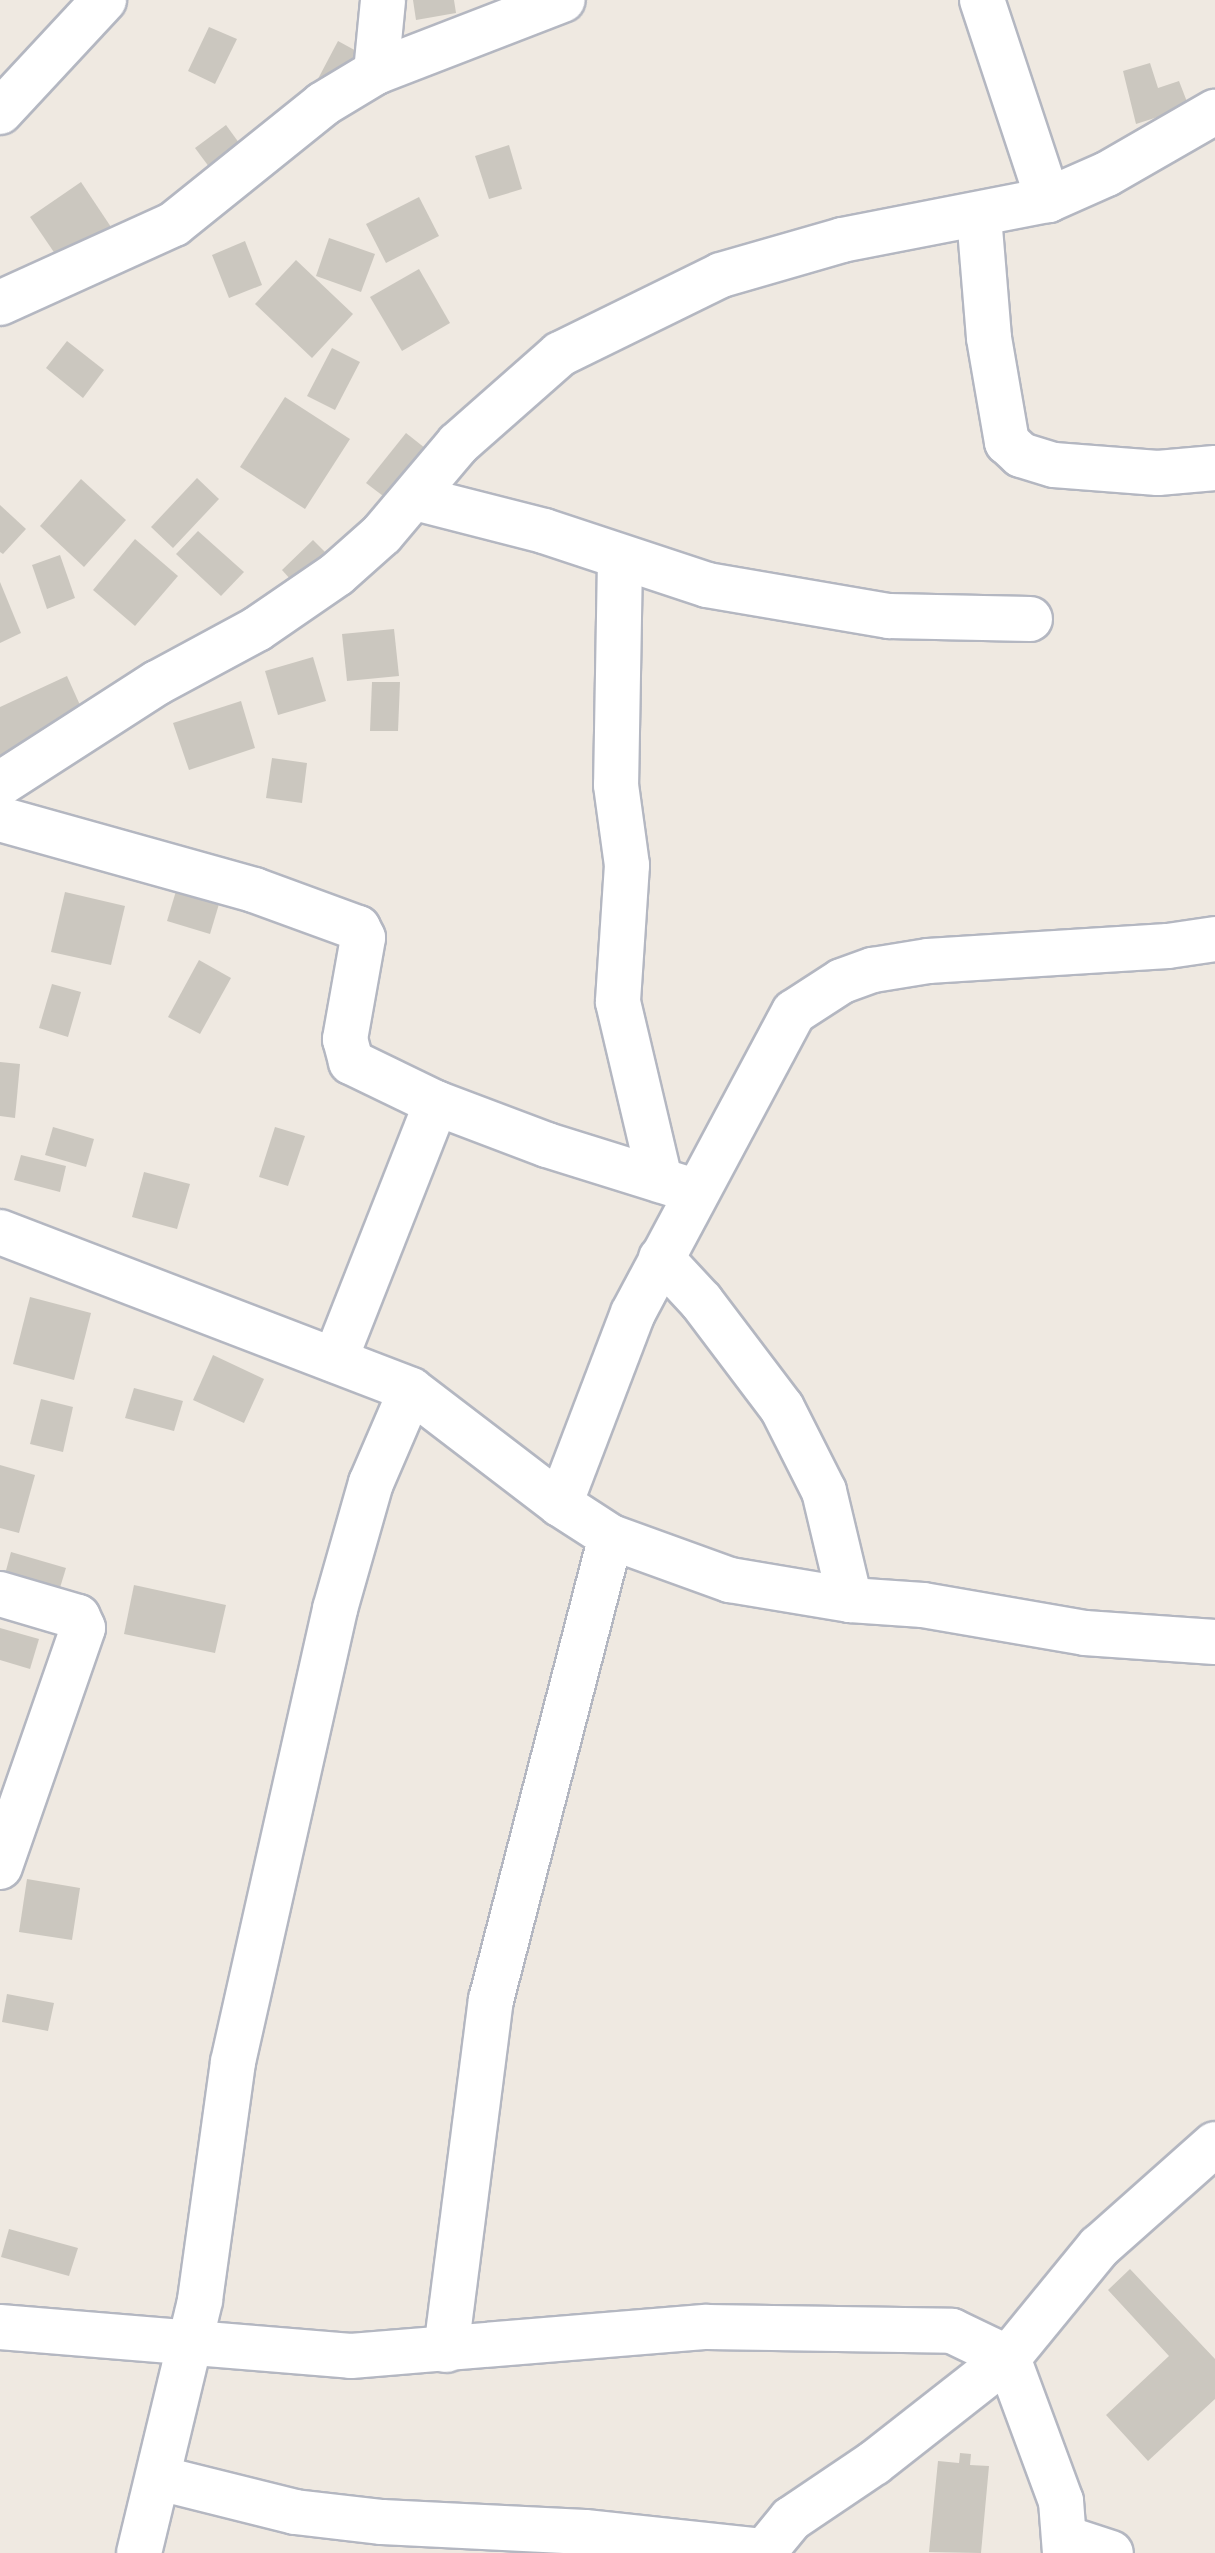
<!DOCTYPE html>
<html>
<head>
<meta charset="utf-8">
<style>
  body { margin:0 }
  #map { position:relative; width:1215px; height:2553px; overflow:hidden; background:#efe9e1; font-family:Roboto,sans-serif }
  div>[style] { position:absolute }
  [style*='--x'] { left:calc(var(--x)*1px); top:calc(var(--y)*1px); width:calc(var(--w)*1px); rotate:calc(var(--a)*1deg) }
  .building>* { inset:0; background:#cbc7bf }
  .roads { filter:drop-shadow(2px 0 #b4b7c1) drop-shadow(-2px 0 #b4b7c1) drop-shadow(0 2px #b4b7c1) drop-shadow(0 -2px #b4b7c1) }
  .minor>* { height:44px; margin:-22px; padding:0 22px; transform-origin:22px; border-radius:22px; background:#fff }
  span { translate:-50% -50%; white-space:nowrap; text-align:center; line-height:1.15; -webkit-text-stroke:6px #fff; paint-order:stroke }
</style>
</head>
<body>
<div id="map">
  <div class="building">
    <div style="clip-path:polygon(413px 0,454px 0,456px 13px,416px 20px)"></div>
    <div style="clip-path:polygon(209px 27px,237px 39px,215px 84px,188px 71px)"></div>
    <div style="clip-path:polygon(338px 41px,371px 59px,310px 94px)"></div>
    <div style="clip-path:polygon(1150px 63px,1158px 88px,1179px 81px,1189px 107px,1136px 124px,1123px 71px)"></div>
    <div style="clip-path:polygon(226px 125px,258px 169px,227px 191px,195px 148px)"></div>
    <div style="clip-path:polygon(509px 145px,522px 189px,489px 199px,475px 156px)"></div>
    <div style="clip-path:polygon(81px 182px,129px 254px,79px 289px,30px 217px)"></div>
    <div style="clip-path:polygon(419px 197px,439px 236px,386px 263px,366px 224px)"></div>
    <div style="clip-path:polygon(329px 238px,375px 254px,361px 292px,316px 276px)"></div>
    <div style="clip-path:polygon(245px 241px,262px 285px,229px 298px,212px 255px)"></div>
    <div style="clip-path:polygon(296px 260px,353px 314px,312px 358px,255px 304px)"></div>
    <div style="clip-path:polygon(419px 269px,450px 323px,402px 351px,370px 297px)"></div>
    <div style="clip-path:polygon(67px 341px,104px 370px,83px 398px,46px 368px)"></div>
    <div style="clip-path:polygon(332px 348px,360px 362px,335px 410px,307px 396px)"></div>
    <div style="clip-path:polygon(285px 397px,350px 439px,305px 509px,240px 467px)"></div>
    <div style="clip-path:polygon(406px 433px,430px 452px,391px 502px,366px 483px)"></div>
    <div style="clip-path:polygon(197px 478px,219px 499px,173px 548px,151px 527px)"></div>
    <div style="clip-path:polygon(81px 479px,126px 520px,84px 567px,40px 526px)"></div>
    <div style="clip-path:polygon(0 505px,26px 529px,3px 554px,0 552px)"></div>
    <div style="clip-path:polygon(198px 531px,244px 572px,221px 596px,176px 554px)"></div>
    <div style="clip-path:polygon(135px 539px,178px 576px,135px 626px,93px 590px)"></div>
    <div style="clip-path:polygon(313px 540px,343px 570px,310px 601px,282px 570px)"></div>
    <div style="clip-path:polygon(60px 555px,75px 598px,47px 609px,32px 565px)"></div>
    <div style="clip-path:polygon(0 582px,21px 633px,0 643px)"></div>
    <div style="clip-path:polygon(394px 629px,399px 676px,347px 681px,342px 634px)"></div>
    <div style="clip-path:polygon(313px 657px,326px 701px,278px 715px,265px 671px)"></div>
    <div style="clip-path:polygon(67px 676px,88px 723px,0 763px,0 707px)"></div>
    <div style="clip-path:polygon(372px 682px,400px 682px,398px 731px,370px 731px)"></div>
    <div style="clip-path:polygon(241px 701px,255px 748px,189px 770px,173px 723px)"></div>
    <div style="clip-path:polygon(272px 758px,307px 763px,302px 803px,266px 798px)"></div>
    <div style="clip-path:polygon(176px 891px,219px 904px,210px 934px,167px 921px)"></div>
    <div style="clip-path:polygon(65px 892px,125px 906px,111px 965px,51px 952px)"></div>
    <div style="clip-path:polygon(199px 960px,231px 978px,200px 1034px,168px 1017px)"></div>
    <div style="clip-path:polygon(52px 984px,81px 992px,68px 1037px,39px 1028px)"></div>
    <div style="clip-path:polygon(0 1062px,20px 1064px,15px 1118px,0 1116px)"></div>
    <div style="clip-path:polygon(53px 1127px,94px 1139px,86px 1167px,45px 1155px)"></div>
    <div style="clip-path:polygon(275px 1127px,305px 1136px,288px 1186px,259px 1177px)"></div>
    <div style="clip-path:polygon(21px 1155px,66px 1166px,60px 1192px,14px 1180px)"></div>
    <div style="clip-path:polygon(144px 1172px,190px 1184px,177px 1229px,132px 1217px)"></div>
    <div style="clip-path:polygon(30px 1297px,91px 1313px,74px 1380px,13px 1364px)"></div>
    <div style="clip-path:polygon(213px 1355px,264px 1379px,244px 1423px,193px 1400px)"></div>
    <div style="clip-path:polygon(134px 1388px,183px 1401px,174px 1431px,125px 1418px)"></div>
    <div style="clip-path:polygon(41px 1399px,73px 1407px,63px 1452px,30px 1444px)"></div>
    <div style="clip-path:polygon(0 1465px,35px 1475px,19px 1533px,0 1528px)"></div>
    <div style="clip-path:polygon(11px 1552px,66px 1568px,55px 1604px,1px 1589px)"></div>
    <div style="clip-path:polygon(134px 1585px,226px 1605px,215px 1653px,124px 1634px)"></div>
    <div style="clip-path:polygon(0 1628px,39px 1639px,30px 1669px,0 1660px)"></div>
    <div style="clip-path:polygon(27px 1879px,80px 1888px,72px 1940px,19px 1932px)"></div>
    <div style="clip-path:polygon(7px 1994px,54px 2003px,48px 2031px,2px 2022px)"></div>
    <div style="clip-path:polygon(9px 2229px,78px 2248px,69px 2276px,1px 2257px)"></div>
    <div style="clip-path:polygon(1130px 2269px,1215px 2359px,1215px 2399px,1148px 2461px,1106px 2415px,1169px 2356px,1108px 2290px)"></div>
    <div style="clip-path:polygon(960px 2453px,971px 2454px,970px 2465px,989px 2466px,981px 2553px,929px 2552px,938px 2461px,959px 2463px)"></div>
  </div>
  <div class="roads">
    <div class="minor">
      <div style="--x:982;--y:0;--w:211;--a:71.7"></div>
      <div style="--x:376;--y:72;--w:72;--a:-84.4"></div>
      <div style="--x:0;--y:112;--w:153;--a:-47.1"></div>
      <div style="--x:979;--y:216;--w:122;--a:85.3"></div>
      <div style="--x:989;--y:338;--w:106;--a:80.2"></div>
      <div style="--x:1007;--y:442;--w:19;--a:43"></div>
      <div style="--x:1021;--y:455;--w:34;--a:17"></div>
      <div style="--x:1054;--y:465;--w:104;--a:4.4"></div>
      <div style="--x:1158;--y:473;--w:57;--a:-5"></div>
      <div style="--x:0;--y:303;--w:191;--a:-24.4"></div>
      <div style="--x:174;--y:224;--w:191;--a:-38.8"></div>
      <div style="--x:323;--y:104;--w:62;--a:-31.1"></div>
      <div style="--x:376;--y:72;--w:200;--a:-21.1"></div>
      <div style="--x:415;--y:498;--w:133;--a:14.3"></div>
      <div style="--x:544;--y:531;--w:172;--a:18.3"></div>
      <div style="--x:707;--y:585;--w:185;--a:9.7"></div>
      <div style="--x:889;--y:616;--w:141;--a:1.2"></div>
      <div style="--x:620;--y:560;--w:225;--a:91"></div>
      <div style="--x:616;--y:785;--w:81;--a:82.2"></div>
      <div style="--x:627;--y:865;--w:137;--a:93.8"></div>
      <div style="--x:618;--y:1002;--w:183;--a:76.7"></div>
      <div style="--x:0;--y:784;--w:187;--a:-32.8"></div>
      <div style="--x:157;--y:683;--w:114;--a:-28.4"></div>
      <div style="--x:257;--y:629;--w:97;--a:-34.5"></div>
      <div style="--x:337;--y:574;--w:60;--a:-41.6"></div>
      <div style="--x:382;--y:534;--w:118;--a:-49.8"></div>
      <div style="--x:458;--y:444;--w:136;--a:-41.4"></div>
      <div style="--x:560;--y:354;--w:179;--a:-26.1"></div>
      <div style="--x:721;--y:275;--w:126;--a:-16.1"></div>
      <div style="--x:842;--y:240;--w:210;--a:-11"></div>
      <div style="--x:1048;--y:200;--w:64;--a:-23.8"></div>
      <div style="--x:1107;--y:174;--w:125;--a:-29.9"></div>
      <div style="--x:0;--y:819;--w:264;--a:15.6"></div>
      <div style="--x:254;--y:890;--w:111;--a:20.1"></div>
      <div style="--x:358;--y:928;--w:11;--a:63"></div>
      <div style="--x:363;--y:938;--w:103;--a:100.1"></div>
      <div style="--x:345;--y:1039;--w:24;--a:75"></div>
      <div style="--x:351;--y:1062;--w:94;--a:25.8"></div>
      <div style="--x:0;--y:1232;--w:440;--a:21"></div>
      <div style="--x:411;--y:1390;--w:188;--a:37.4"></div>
      <div style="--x:560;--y:1504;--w:61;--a:32.9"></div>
      <div style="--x:611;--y:1537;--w:127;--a:19.9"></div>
      <div style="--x:730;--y:1580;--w:122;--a:9.5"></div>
      <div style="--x:850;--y:1600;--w:73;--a:3.9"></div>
      <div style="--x:923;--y:1605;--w:164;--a:9.8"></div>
      <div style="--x:1085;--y:1633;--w:130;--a:4"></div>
      <div style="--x:661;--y:1258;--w:59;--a:47.1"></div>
      <div style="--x:701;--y:1301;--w:134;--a:52.9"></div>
      <div style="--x:782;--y:1408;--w:93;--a:63.2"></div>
      <div style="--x:824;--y:1491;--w:112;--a:76.6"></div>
      <div style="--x:335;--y:1360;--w:276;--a:-68.5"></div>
      <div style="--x:436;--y:1103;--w:119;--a:20.7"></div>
      <div style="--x:547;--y:1145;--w:141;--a:17.3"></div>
      <div style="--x:560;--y:1504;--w:204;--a:-69.1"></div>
      <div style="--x:633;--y:1313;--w:341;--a:-61.9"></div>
      <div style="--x:794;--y:1012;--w:57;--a:-32.9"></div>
      <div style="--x:842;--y:981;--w:33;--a:-20"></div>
      <div style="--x:873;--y:970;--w:56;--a:-9.3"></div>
      <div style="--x:928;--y:961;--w:240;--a:-3.6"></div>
      <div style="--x:1168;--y:946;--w:48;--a:-8.5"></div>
      <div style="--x:0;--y:1594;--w:81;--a:16.4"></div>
      <div style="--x:78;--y:1617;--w:12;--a:66"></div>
      <div style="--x:83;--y:1628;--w:253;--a:109.2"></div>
      <div style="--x:0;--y:2327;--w:352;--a:4.7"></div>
      <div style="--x:351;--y:2356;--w:357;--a:-4.7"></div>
      <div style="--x:707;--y:2327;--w:245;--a:0.9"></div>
      <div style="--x:952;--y:2331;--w:62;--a:25.7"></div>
      <div style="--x:1008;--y:2358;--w:153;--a:69.7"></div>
      <div style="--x:1061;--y:2501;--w:52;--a:85.6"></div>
      <div style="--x:446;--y:2350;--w:353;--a:-82.7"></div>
      <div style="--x:491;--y:2000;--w:478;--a:-75.5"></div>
      <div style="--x:159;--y:2478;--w:140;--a:14"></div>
      <div style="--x:295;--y:2512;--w:88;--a:6.6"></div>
      <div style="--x:382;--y:2522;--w:203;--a:2.8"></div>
      <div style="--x:585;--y:2532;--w:180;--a:6.1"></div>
      <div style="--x:1068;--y:2539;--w:45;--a:18"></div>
      <div style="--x:139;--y:2553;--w:260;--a:-76.4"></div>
      <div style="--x:200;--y:2300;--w:240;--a:-82.1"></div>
      <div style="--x:233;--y:2062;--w:464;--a:-77.3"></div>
      <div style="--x:335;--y:1609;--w:131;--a:-74.1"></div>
      <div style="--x:371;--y:1483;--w:101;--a:-66.7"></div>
      <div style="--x:763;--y:2553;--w:44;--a:-50.5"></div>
      <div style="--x:791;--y:2519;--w:100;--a:-34"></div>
      <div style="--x:874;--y:2463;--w:170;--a:-38.1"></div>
      <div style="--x:1008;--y:2358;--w:144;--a:-50.7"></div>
      <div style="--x:1099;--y:2247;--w:155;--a:-41.6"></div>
    </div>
  </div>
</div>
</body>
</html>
